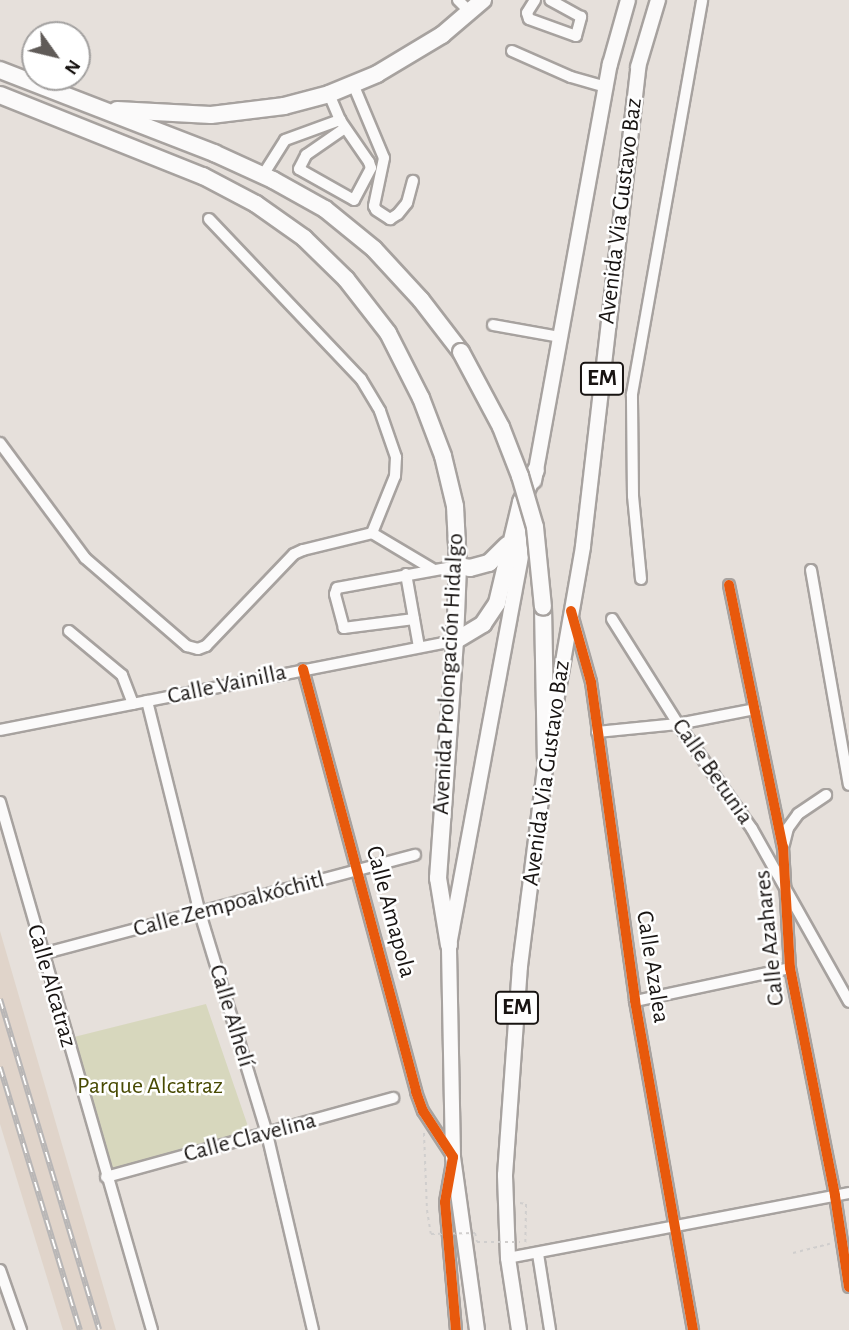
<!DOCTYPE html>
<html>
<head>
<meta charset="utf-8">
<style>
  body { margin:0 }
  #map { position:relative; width:849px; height:1330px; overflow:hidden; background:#e6e0db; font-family:"Alegreya Sans",sans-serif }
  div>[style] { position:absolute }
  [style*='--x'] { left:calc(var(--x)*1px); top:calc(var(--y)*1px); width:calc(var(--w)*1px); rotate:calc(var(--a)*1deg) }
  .built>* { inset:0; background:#e0d4ca }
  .green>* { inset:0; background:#d7d7bd }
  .path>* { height:2px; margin-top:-1px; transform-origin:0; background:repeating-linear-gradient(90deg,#d0cecd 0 3.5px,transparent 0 7px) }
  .roads { filter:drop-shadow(2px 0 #a7a29f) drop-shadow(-2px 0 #a7a29f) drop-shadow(0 2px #a7a29f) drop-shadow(0 -2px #a7a29f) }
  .minor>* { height:10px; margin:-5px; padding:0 5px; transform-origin:5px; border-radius:5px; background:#fbfafa }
  .major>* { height:14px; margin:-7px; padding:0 7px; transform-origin:7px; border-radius:7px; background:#fbfafa }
  .highway>* { height:16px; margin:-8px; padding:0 8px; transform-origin:8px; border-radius:8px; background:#fbfafa }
  .rail>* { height:6px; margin-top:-3px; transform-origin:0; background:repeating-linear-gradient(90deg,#fff 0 10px,#b8b6b6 0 20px); box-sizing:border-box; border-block:2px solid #b8b6b6 }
  .path-bridge>* { height:2px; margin-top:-1px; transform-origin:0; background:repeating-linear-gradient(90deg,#d0cecd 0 3.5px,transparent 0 7px) }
  .bridges { filter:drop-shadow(2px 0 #a7a29f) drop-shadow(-2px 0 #a7a29f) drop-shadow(0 2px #a7a29f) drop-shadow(0 -2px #a7a29f) }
  .highway-bridge>* { height:16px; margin:-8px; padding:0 8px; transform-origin:8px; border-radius:8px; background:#fbfafa }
  .cycleway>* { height:10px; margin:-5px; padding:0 5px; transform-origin:5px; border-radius:5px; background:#e8590c }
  span { translate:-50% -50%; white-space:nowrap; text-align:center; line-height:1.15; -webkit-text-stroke:5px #fff; paint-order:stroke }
  .shield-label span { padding:2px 5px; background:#fff; border:2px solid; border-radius:5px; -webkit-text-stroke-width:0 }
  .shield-label { font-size:23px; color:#181412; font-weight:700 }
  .street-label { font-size:24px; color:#181412 }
  .park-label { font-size:24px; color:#484a03 }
  .north { position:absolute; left:21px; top:21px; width:70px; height:70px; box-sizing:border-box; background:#fff; border:2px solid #a3a1a0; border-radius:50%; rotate:124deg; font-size:19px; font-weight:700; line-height:28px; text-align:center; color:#181412 }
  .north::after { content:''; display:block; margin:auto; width:24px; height:32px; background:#605b58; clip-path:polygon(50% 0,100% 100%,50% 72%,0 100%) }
</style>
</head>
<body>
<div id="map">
  <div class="built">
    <div style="clip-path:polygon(0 931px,116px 1330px,63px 1330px,0 1124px)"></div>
  </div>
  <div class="green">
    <div style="clip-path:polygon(206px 1004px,252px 1138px,186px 1147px,106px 1177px,66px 1039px)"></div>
  </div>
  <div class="path">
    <div style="--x:424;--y:1133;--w:77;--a:87.8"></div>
    <div style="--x:427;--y:1210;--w:24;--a:81"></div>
    <div style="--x:520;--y:1203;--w:6;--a:9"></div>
    <div style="--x:526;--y:1204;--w:39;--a:91"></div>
    <div style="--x:793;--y:1253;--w:38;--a:-14"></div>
  </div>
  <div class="roads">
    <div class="minor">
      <div style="--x:458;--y:0;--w:18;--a:45"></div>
      <div style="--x:535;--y:0;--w:15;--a:122"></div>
      <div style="--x:527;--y:13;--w:6;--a:72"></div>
      <div style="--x:529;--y:19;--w:50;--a:19.9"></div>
      <div style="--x:576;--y:36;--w:20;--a:-75"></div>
      <div style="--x:581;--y:17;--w:35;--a:-151"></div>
      <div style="--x:512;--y:51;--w:64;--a:23.8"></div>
      <div style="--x:571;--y:77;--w:36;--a:16"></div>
      <div style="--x:353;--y:84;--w:80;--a:67.3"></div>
      <div style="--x:384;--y:158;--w:49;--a:101.8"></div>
      <div style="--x:374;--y:206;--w:4;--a:63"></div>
      <div style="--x:376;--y:210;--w:17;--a:33"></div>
      <div style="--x:390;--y:219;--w:9;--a:-32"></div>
      <div style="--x:398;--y:214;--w:14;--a:-51"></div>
      <div style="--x:407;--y:203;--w:23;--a:-75"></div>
      <div style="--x:329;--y:94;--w:28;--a:67"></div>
      <div style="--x:340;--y:120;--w:51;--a:55.4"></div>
      <div style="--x:369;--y:162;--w:6;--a:72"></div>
      <div style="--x:371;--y:168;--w:36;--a:118"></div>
      <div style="--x:354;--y:200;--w:63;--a:-150.6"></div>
      <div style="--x:299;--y:169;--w:16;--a:-63"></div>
      <div style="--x:306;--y:155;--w:47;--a:-34.7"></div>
      <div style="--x:263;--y:175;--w:41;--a:-57.8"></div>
      <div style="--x:285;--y:140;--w:59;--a:-20"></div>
      <div style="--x:209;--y:219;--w:221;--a:46.5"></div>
      <div style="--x:361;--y:379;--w:37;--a:59"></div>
      <div style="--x:380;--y:411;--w:49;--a:70.8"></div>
      <div style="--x:396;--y:457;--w:19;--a:93"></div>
      <div style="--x:395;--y:476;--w:61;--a:112"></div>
      <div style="--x:493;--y:325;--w:68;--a:10.2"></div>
      <div style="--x:0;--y:443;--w:143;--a:53.5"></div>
      <div style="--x:85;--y:558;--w:135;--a:40.8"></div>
      <div style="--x:187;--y:646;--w:11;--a:15"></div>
      <div style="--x:198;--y:649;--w:9;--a:-21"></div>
      <div style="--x:206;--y:646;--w:127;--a:-46.3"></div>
      <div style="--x:294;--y:554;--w:10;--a:-24"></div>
      <div style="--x:303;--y:550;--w:71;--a:-13.8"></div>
      <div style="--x:372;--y:533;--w:72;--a:30.8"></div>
      <div style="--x:811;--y:570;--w:218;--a:80"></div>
      <div style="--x:406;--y:574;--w:74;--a:79.9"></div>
      <div style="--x:641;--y:579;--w:83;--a:-95.5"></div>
      <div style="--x:633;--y:496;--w:102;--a:-90.6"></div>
      <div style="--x:632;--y:394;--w:400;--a:-79.9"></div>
      <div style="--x:729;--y:585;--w:268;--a:78.4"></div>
      <div style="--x:783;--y:847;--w:121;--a:86.7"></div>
      <div style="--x:790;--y:968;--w:232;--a:78.8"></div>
      <div style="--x:835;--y:1196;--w:92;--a:81.3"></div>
      <div style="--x:572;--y:614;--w:71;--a:74.4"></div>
      <div style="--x:591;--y:682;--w:322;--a:82.1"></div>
      <div style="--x:635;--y:1001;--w:334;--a:80"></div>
      <div style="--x:414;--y:619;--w:71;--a:172.7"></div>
      <div style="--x:344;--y:628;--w:35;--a:-105"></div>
      <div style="--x:335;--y:594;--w:6;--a:-72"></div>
      <div style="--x:337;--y:588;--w:123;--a:-10.3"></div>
      <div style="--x:612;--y:619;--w:124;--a:57.8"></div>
      <div style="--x:678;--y:724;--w:128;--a:54.8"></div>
      <div style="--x:752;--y:829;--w:198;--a:60.7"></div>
      <div style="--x:69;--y:631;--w:69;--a:39.7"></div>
      <div style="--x:122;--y:675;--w:31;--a:69"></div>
      <div style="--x:303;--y:669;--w:438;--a:75"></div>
      <div style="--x:416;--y:1092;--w:20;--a:70"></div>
      <div style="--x:423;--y:1111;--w:55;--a:56.9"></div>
      <div style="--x:453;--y:1157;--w:46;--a:100.1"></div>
      <div style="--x:445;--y:1202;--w:128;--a:85.1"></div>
      <div style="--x:147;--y:701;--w:219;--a:76"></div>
      <div style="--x:200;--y:913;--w:231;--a:73.1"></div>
      <div style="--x:267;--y:1134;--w:201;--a:76.8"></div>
      <div style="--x:0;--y:730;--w:464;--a:-11.1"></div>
      <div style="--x:597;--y:732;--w:81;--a:-5.6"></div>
      <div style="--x:678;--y:724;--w:78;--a:-11"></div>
      <div style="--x:0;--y:802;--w:549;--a:73.94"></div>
      <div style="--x:784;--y:844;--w:16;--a:-76"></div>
      <div style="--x:788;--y:828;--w:17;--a:-54"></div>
      <div style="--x:798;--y:814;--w:34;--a:-34"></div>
      <div style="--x:42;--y:954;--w:386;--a:-14.9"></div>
      <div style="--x:635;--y:1001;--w:158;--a:-12"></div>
      <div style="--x:106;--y:1177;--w:298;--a:-15.4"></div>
      <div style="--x:538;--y:1254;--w:77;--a:81"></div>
      <div style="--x:508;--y:1258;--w:347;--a:-10.8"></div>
      <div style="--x:0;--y:1270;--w:64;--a:70.7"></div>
    </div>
    <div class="major">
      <div style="--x:534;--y:481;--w:424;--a:-79.7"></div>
      <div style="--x:610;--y:64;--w:66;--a:-74.3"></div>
      <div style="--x:477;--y:1330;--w:175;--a:-97.9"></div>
      <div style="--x:453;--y:1157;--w:212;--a:-91.1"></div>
      <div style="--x:449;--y:945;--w:444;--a:-79.5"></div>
      <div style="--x:519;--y:1330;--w:73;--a:-98.7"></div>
      <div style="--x:508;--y:1258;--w:83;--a:-92.1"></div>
      <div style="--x:505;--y:1175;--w:210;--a:-85.9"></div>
      <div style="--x:520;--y:966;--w:209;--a:-82.8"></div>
      <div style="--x:546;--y:759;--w:216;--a:-80.1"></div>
      <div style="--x:583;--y:546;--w:482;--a:-83.4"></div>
      <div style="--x:638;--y:67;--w:70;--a:-73.4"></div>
    </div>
    <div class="highway">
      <div style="--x:0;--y:70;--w:230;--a:21.2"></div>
      <div style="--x:214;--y:153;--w:65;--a:24.6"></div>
      <div style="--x:273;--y:180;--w:60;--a:29.1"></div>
      <div style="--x:325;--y:209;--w:63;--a:39.2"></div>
      <div style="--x:374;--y:249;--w:69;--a:47.3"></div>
      <div style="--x:421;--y:300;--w:66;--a:52.4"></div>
      <div style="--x:0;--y:95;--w:219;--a:21.8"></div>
      <div style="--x:203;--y:176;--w:60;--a:27.8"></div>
      <div style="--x:256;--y:204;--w:59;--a:35.3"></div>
      <div style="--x:304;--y:238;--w:59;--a:44.3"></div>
      <div style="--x:346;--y:279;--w:68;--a:52.1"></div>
      <div style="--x:388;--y:333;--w:73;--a:63.1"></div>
      <div style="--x:421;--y:398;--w:62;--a:69.2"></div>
      <div style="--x:443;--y:456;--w:51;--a:76.5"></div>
      <div style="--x:455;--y:506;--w:60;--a:87.1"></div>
      <div style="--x:458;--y:566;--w:75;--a:92.3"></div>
      <div style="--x:455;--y:641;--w:238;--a:94.1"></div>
      <div style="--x:438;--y:878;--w:68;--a:80.7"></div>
      <div style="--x:117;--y:110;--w:94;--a:3"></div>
      <div style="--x:211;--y:115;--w:74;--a:-7"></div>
      <div style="--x:284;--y:106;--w:47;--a:-14.9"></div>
      <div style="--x:329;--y:94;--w:52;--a:-22.6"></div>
      <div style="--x:377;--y:74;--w:76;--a:-31"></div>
      <div style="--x:442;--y:35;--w:54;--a:-40.5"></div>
      <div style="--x:458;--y:566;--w:12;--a:9"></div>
      <div style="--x:470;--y:568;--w:20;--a:-15"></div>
      <div style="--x:489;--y:563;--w:25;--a:-45"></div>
      <div style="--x:543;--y:607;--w:152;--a:88.9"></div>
      <div style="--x:455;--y:641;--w:33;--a:-31"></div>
      <div style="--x:483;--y:624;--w:25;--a:-56"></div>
      <div style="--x:497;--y:603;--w:104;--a:-76.6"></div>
      <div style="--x:521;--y:502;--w:35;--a:-65"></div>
    </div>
  </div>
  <div class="rail">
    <div style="--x:0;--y:999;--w:345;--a:73.3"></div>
    <div style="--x:0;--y:1067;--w:275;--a:73.1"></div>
  </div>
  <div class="path-bridge">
    <div style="--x:431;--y:1234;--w:44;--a:-1.3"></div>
    <div style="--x:475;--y:1233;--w:9;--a:77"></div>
    <div style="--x:477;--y:1242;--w:43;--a:0"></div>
  </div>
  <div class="bridges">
    <div class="highway-bridge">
      <div style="--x:461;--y:352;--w:85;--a:61.9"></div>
      <div style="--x:501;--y:427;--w:53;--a:68.8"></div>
      <div style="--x:520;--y:476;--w:53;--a:73.6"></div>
      <div style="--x:535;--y:527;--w:80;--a:84.3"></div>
    </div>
  </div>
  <div class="cycleway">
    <div style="--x:729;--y:585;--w:268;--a:78.4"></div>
    <div style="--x:783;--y:847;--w:121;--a:86.7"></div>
    <div style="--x:790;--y:968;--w:232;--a:78.8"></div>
    <div style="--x:835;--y:1196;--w:92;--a:81.3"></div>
    <div style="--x:571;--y:611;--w:74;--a:74.3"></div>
    <div style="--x:591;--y:682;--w:322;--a:82.1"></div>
    <div style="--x:635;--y:1001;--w:334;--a:80"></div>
    <div style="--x:303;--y:669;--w:438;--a:75"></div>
    <div style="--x:416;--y:1092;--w:20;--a:70"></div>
    <div style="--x:423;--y:1111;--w:55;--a:56.9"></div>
    <div style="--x:453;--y:1157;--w:46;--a:100.1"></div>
    <div style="--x:445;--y:1202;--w:128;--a:85.1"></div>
  </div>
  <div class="shield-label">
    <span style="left:602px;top:379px">EM</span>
    <span style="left:517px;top:1008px">EM</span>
  </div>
  <div class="street-label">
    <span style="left:621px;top:211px;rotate:-83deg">Avenida Via Gustavo Baz</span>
    <span style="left:449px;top:674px;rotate:-87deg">Avenida Prolongación Hidalgo</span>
    <span style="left:227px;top:685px;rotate:-12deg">Calle Vainilla</span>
    <span style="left:712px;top:772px;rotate:55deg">Calle Betunia</span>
    <span style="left:547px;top:773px;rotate:-82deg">Avenida Via Gustavo Baz</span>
    <span style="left:229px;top:905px;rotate:-15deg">Calle Zempoalxóchitl</span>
    <span style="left:390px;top:912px;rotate:75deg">Calle Amapola</span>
    <span style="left:770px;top:938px;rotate:-96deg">Calle Azahares</span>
    <span style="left:652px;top:967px;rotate:81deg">Calle Azalea</span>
    <span style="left:51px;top:986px;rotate:74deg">Calle Alcatraz</span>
    <span style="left:231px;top:1016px;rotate:73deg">Calle Alhelí</span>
    <span style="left:250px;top:1138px;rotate:-15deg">Calle Clavelina</span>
  </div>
  <div class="park-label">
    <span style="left:150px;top:1087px">Parque Alcatraz</span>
  </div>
  <div class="north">N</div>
</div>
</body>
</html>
